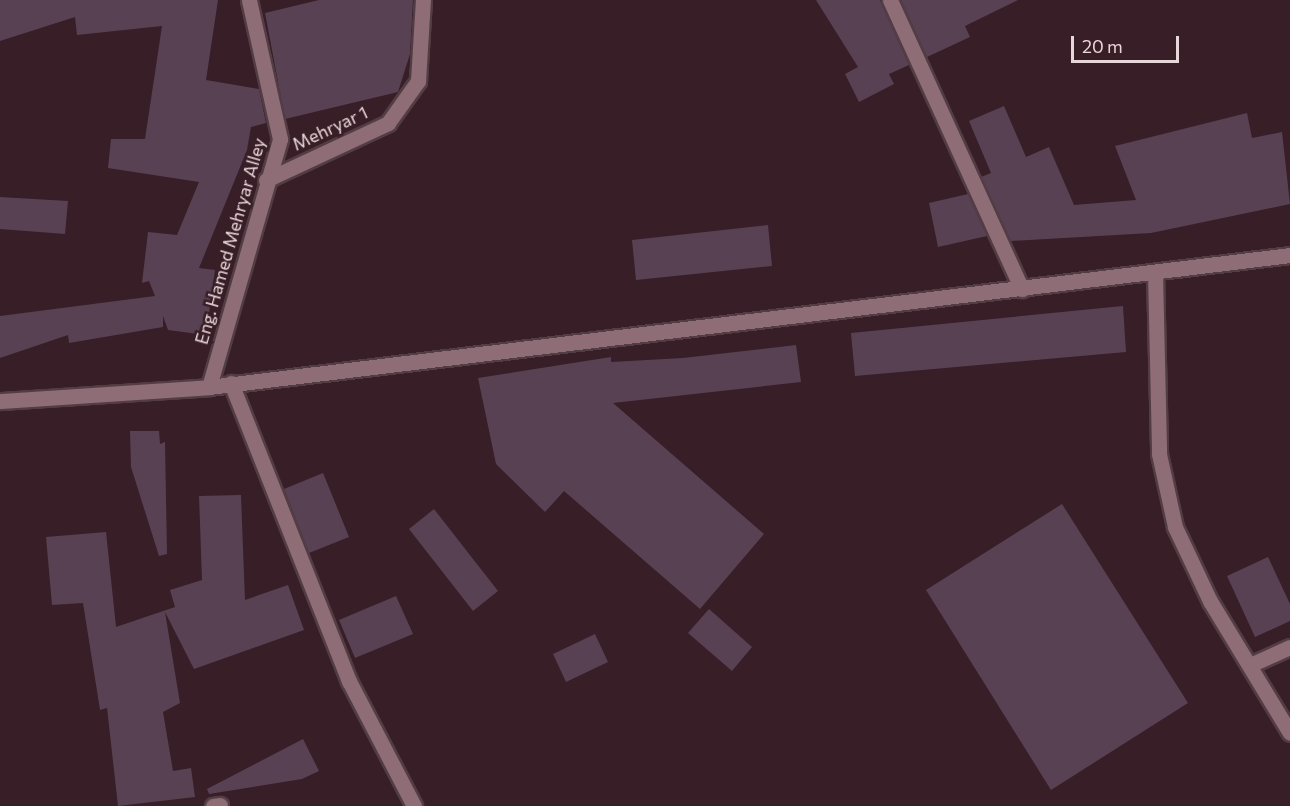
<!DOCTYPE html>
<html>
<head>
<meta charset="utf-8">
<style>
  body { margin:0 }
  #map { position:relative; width:1290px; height:806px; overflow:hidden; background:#381e26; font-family:Commissioner,sans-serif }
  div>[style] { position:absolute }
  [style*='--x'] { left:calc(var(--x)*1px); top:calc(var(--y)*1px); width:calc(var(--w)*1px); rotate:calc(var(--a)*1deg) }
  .building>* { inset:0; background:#594154 }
  .roads { filter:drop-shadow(2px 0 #533d44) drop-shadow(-2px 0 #533d44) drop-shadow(0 2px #533d44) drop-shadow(0 -2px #533d44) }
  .minor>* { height:15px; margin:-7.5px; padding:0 7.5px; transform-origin:7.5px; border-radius:7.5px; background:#8e6d77 }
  span { translate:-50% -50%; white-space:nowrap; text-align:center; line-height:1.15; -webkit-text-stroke:5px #381e26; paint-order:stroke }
  .street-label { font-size:18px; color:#e9d6db }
  .scale { position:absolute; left:1071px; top:36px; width:108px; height:27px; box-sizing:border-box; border:3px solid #e9d6db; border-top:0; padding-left:8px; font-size:18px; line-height:21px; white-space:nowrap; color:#e9d6db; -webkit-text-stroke:4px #381e26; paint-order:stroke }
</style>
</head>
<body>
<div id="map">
  <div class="building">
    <div style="clip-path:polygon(0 0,218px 0,206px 80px,259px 89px,266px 123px,251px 127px,247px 150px,199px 268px,215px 270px,206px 335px,168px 330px,163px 316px,163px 327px,69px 343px,68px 335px,0 358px,0 316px,155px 296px,149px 281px,142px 283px,148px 232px,177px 235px,199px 182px,108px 168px,111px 139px,145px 139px,162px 26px,77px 35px,75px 17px,0 41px)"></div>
    <div style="clip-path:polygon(319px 0,413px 0,410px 54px,398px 92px,285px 119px,265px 13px)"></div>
    <div style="clip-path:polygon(816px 0,880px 0,909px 65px,889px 74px,894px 84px,859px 102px,845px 74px,858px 67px)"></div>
    <div style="clip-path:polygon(901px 0,1018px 0,965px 26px,970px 37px,927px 57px)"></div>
    <div style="clip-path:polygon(1004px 106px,1026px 157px,1049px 147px,1074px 205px,1136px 200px,1115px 146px,1247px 113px,1252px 138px,1282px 132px,1290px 204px,1151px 233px,1011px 241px,981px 177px,991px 173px,969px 121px)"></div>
    <div style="clip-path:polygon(968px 194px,987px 236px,938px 247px,929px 203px)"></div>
    <div style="clip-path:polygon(0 197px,68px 201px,65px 234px,0 229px)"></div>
    <div style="clip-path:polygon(768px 225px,772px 266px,636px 280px,632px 240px)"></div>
    <div style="clip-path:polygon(1123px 306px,1126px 352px,855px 376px,851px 333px)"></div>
    <div style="clip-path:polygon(796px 345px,801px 382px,613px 403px,764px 534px,700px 609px,564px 491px,545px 512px,496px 464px,478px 378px,611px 357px,611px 362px,683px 358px)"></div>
    <div style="clip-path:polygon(130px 431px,159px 431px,160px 444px,165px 442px,167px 554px,159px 556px,131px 467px)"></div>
    <div style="clip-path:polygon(323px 473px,349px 537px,309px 553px,284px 489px)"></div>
    <div style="clip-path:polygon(241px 495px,245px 600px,288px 585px,304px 630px,194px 669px,165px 612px,180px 703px,163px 712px,173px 771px,191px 768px,195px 797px,118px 806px,107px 708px,100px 710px,83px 603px,52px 605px,46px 537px,106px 532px,116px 627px,175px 607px,170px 590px,202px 580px,199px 496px)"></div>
    <div style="clip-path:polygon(1062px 504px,1188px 703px,1051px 790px,926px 590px)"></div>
    <div style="clip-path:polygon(434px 509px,498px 591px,473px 611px,409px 529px)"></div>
    <div style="clip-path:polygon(1268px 557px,1290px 604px,1290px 621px,1255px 637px,1227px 576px)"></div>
    <div style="clip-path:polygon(396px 596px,413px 634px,355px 658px,339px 620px)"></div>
    <div style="clip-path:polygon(709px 609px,752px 647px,732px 671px,688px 633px)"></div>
    <div style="clip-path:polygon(595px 634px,608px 662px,566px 682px,553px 654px)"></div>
    <div style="clip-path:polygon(303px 739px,319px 771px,302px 779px,209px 794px,207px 789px)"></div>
  </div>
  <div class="roads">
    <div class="minor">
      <div style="--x:890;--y:0;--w:318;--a:65.5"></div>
      <div style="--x:266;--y:180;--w:135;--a:-25"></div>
      <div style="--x:388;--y:123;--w:52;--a:-54.5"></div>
      <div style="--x:418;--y:81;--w:81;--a:-86.5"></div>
      <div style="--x:1155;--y:272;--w:182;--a:88.7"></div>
      <div style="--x:1159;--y:454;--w:75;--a:77.6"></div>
      <div style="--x:1175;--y:527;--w:82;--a:64.7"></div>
      <div style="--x:1210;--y:601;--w:154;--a:58.8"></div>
      <div style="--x:231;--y:383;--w:321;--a:68.4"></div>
      <div style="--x:349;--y:681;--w:141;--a:62.5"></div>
      <div style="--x:209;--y:387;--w:258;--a:-74"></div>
      <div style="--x:280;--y:139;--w:142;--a:-102.6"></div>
      <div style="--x:0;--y:401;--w:209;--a:-3.8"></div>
      <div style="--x:209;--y:387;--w:1089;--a:-6.96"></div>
      <div style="--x:1250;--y:665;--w:44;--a:-24.2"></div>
      <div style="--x:213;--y:806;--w:7;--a:-8"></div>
    </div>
  </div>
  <div class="street-label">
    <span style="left:330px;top:128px;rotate:-25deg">Mehryar 1</span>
    <span style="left:230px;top:241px;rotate:-74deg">Eng. Hamed Mehryar Alley</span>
  </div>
  <div class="scale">20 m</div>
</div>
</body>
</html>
